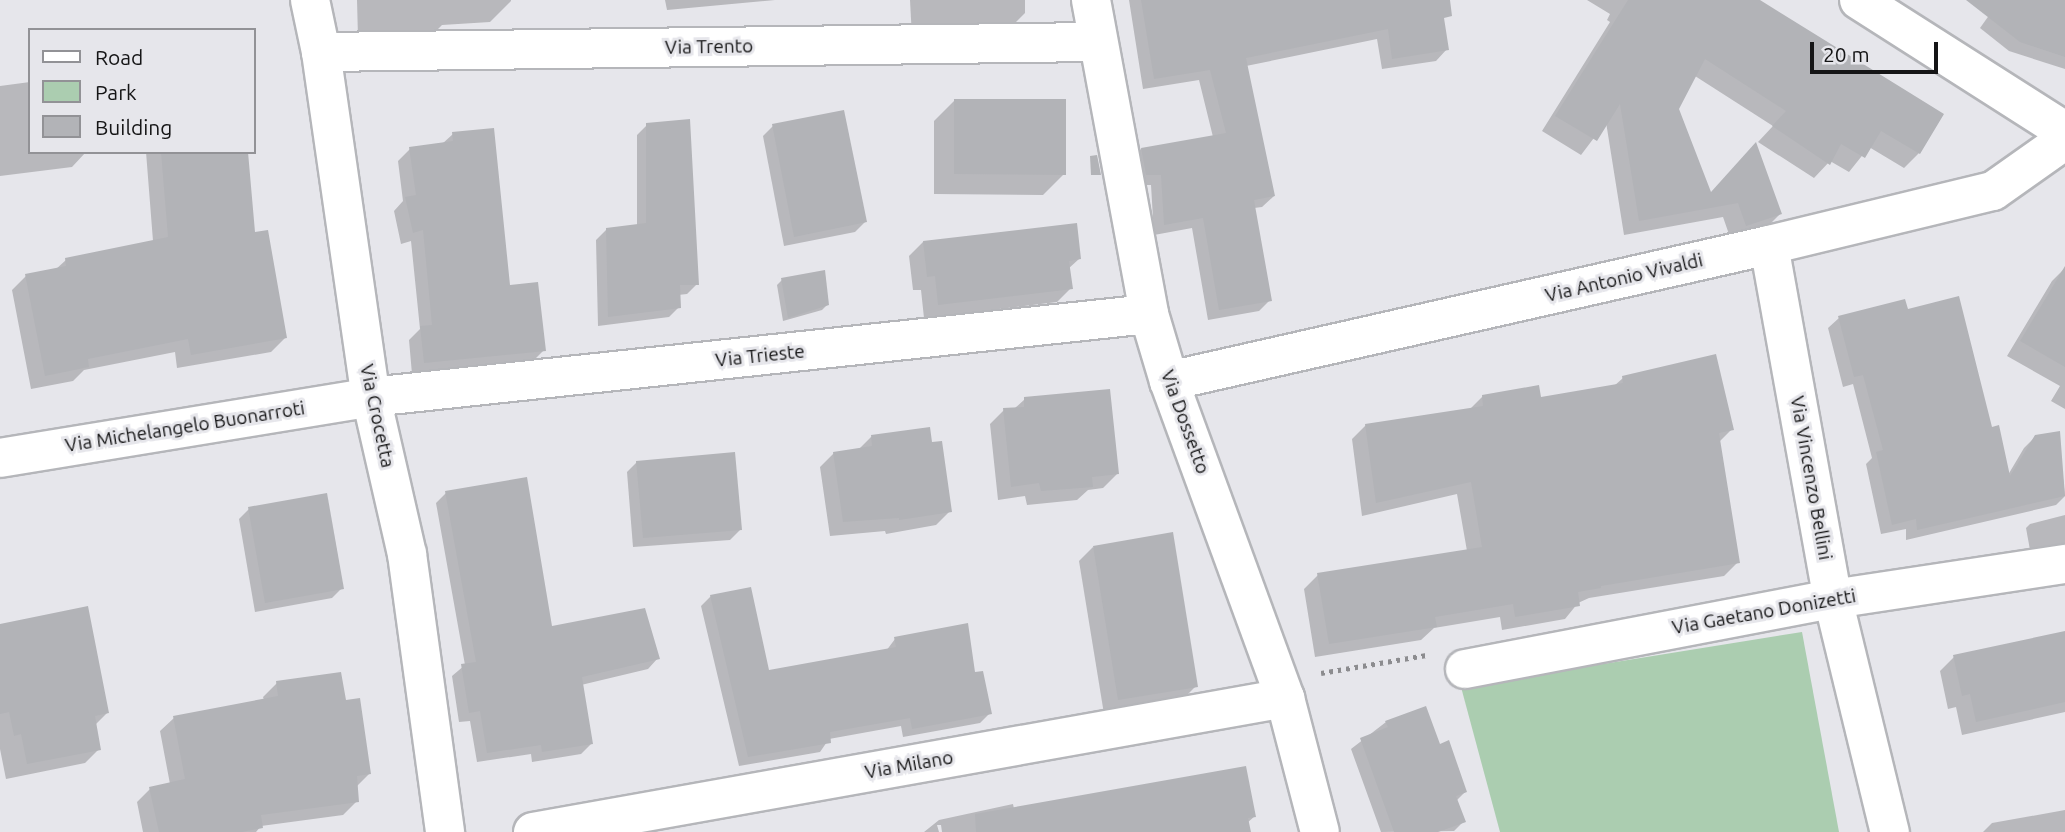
<!DOCTYPE html>
<html>
<head>
<meta charset="utf-8">
<style>
  body { margin:0 }
  #map { position:relative; width:2065px; height:832px; overflow:hidden; background:#e6e6eb; font-family:Ubuntu,sans-serif }
  div>[style] { position:absolute }
  [style*='--x'] { left:calc(var(--x)*1px); top:calc(var(--y)*1px); width:calc(var(--w)*1px); rotate:calc(var(--a)*1deg) }
  .green>* { inset:0; background:#abcdb0 }
  .shadow>* { inset:0; background:#0003 }
  .building>* { inset:0; background:#b2b3b7 }
  .path>* { height:4.5px; margin-top:-2.25px; transform-origin:0; background:repeating-linear-gradient(90deg,#8c8c8f 0 3.5px,transparent 0 8.5px) }
  .roads { filter:drop-shadow(2px 0 #b5b6ba) drop-shadow(-2px 0 #b5b6ba) drop-shadow(0 2px #b5b6ba) drop-shadow(0 -2px #b5b6ba) }
  .minor>* { height:38px; margin:-19px; padding:0 19px; transform-origin:19px; border-radius:19px; background:#fff }
  .tertiary>* { height:38px; margin:-19px; padding:0 19px; transform-origin:19px; border-radius:19px; background:#fff }
  span { translate:-50% -50%; white-space:nowrap; text-align:center; line-height:1.15; -webkit-text-stroke:6px #e6e6eb; paint-order:stroke }
  .street-label { font-size:19px; color:#151516 }
  .legend { position:absolute; left:28px; top:28px; width:228px; height:126px; box-sizing:border-box; background:#e6e6eb; border:2px solid #929296; margin:0; padding:9px 12px; list-style:none; font-size:21px; color:#151516 }
  .legend li { display:flex; align-items:center; gap:14px; height:35px }
  .legend b { width:35px; border:2px solid #929296 }
  .scale { position:absolute; left:1810px; top:42px; width:128px; height:32px; box-sizing:border-box; border:4px solid #151516; border-top:0; padding-left:9px; font-size:21px; line-height:24px; white-space:nowrap; color:#151516; -webkit-text-stroke:5px #e6e6eb; paint-order:stroke }
</style>
</head>
<body>
<div id="map">
  <div class="green">
    <div style="clip-path:polygon(1802px 632px,1839px 832px,1500px 832px,1461px 687px)"></div>
  </div>
  <div class="shadow">
    <div style="clip-path:polygon(357px 0,511px 0,511px 1px,490px 22px,442px 25px,433px 34px,358px 38px)"></div>
    <div style="clip-path:polygon(665px 0,775px 0,667px 10px)"></div>
    <div style="clip-path:polygon(910px 0,1025px 0,1025px 13px,1004px 34px,912px 38px)"></div>
    <div style="clip-path:polygon(1129px 0,1440px 0,1447px 49px,1436px 61px,1382px 69px,1377px 39px,1246px 66px,1274px 196px,1262px 207px,1254px 208px,1270px 300px,1259px 311px,1208px 320px,1192px 228px,1154px 235px,1151px 185px,1135px 185px,1130px 160px,1141px 149px,1213px 137px,1199px 80px,1143px 89px)"></div>
    <div style="clip-path:polygon(1587px 0,1756px 0,1942px 115px,1919px 153px,1904px 168px,1869px 147px,1849px 172px,1830px 161px,1814px 178px,1758px 142px,1773px 126px,1695px 76px,1677px 109px,1710px 194px,1780px 214px,1765px 229px,1731px 240px,1723px 217px,1624px 235px,1606px 122px,1581px 155px,1542px 131px,1610px 22px,1607px 20px,1610px 14px)"></div>
    <div style="clip-path:polygon(2000px 0,2065px 0,2065px 69px,2009px 51px,1980px 28px)"></div>
    <div style="clip-path:polygon(30px 82px,30px 152px,86px 152px,72px 167px,0 176px,0 86px)"></div>
    <div style="clip-path:polygon(955px 100px,1064px 174px,1043px 195px,934px 194px,934px 121px)"></div>
    <div style="clip-path:polygon(647px 125px,697px 284px,687px 294px,678px 295px,679px 307px,669px 317px,598px 326px,596px 240px,606px 230px,637px 226px,637px 135px)"></div>
    <div style="clip-path:polygon(773px 126px,865px 222px,855px 232px,784px 246px,763px 136px)"></div>
    <div style="clip-path:polygon(453px 134px,509px 287px,544px 350px,532px 362px,412px 374px,409px 340px,420px 329px,411px 241px,401px 244px,394px 211px,403px 201px,398px 161px,410px 149px,442px 144px)"></div>
    <div style="clip-path:polygon(146px 152px,247px 152px,253px 234px,285px 338px,271px 352px,177px 368px,175px 352px,84px 370px,73px 381px,31px 389px,12px 290px,26px 276px,55px 270px,66px 260px,153px 241px)"></div>
    <div style="clip-path:polygon(923px 242px,1079px 259px,1068px 269px,1071px 288px,1057px 302px,924px 318px,921px 290px,913px 290px,909px 256px)"></div>
    <div style="clip-path:polygon(2065px 268px,2065px 409px,2051px 401px,2060px 386px,2007px 356px,2052px 281px)"></div>
    <div style="clip-path:polygon(782px 280px,827px 305px,822px 310px,783px 321px,777px 285px)"></div>
    <div style="clip-path:polygon(1906px 311px,1990px 429px,2008px 475px,2024px 448px,2036px 436px,2058px 433px,2065px 496px,2056px 505px,1906px 540px,1906px 529px,1881px 534px,1866px 464px,1872px 458px,1853px 384px,1843px 387px,1828px 328px,1839px 318px)"></div>
    <div style="clip-path:polygon(1623px 378px,1732px 429px,1719px 442px,1738px 562px,1724px 576px,1589px 598px,1578px 603px,1565px 619px,1502px 630px,1500px 617px,1434px 628px,1421px 640px,1315px 657px,1304px 589px,1318px 575px,1467px 551px,1457px 494px,1362px 516px,1352px 439px,1366px 425px,1469px 410px,1483px 396px,1540px 399px,1614px 386px)"></div>
    <div style="clip-path:polygon(1025px 399px,1117px 474px,1103px 488px,1088px 490px,1077px 500px,1027px 505px,1025px 496px,998px 500px,990px 424px,1004px 410px,1014px 409px)"></div>
    <div style="clip-path:polygon(871px 437px,930px 444px,950px 511px,936px 525px,886px 534px,885px 531px,830px 536px,820px 467px,834px 453px,859px 449px)"></div>
    <div style="clip-path:polygon(637px 462px,740px 530px,730px 540px,633px 547px,627px 472px)"></div>
    <div style="clip-path:polygon(446px 493px,551px 628px,658px 658px,648px 669px,581px 685px,591px 744px,581px 754px,532px 762px,531px 754px,477px 762px,470px 721px,459px 722px,452px 676px,465px 665px,436px 503px)"></div>
    <div style="clip-path:polygon(249px 509px,342px 588px,332px 598px,255px 612px,239px 519px)"></div>
    <div style="clip-path:polygon(2065px 515px,2065px 548px,2030px 550px,2026px 528px,2030px 524px)"></div>
    <div style="clip-path:polygon(1093px 547px,1196px 686px,1182px 700px,1104px 714px,1079px 561px)"></div>
    <div style="clip-path:polygon(711px 596px,768px 672px,886px 651px,895px 639px,973px 674px,990px 713px,980px 723px,903px 737px,901px 726px,829px 739px,820px 752px,739px 766px,701px 606px)"></div>
    <div style="clip-path:polygon(0 625px,107px 713px,95px 725px,99px 749px,85px 763px,6px 779px,0 749px)"></div>
    <div style="clip-path:polygon(2065px 633px,2065px 712px,1962px 735px,1956px 707px,1948px 709px,1940px 671px,1954px 657px)"></div>
    <div style="clip-path:polygon(277px 683px,344px 702px,369px 774px,356px 787px,357px 801px,343px 815px,261px 826px,256px 832px,143px 832px,137px 802px,150px 789px,170px 784px,160px 731px,174px 718px,264px 700px,263px 697px)"></div>
    <div style="clip-path:polygon(1386px 722px,1439px 746px,1465px 792px,1456px 801px,1464px 821px,1454px 831px,1381px 832px,1351px 749px)"></div>
    <div style="clip-path:polygon(1013px 804px,1014px 809px,1255px 816px,1247px 823px,1249px 832px,942px 832px,941px 825px,937px 825px,939px 832px,924px 832px,939px 820px)"></div>
    <div style="clip-path:polygon(2065px 810px,2065px 832px,1983px 832px,1992px 823px)"></div>
  </div>
  <div class="building">
    <div style="clip-path:polygon(1141px 0,1450px 0,1452px 16px,1444px 18px,1449px 50px,1392px 59px,1388px 29px,1246px 58px,1275px 196px,1254px 200px,1272px 301px,1219px 310px,1203px 218px,1164px 225px,1161px 175px,1146px 175px,1141px 148px,1226px 133px,1210px 70px,1154px 79px)"></div>
    <div style="clip-path:polygon(1628px 0,1760px 0,1944px 114px,1920px 154px,1881px 131px,1865px 158px,1841px 144px,1830px 165px,1772px 126px,1786px 111px,1705px 59px,1679px 109px,1711px 192px,1756px 142px,1782px 214px,1746px 226px,1738px 203px,1639px 221px,1620px 104px,1597px 141px,1555px 116px)"></div>
    <div style="clip-path:polygon(1966px 0,2065px 0,2065px 57px,2020px 42px)"></div>
    <div style="clip-path:polygon(954px 99px,1066px 99px,1066px 175px,954px 174px)"></div>
    <div style="clip-path:polygon(844px 110px,867px 222px,794px 237px,772px 124px)"></div>
    <div style="clip-path:polygon(690px 119px,699px 285px,680px 285px,681px 308px,608px 317px,606px 228px,646px 223px,646px 123px)"></div>
    <div style="clip-path:polygon(494px 128px,510px 285px,538px 282px,546px 351px,424px 363px,420px 326px,432px 325px,423px 230px,413px 233px,405px 197px,416px 195px,409px 147px,453px 141px,452px 132px)"></div>
    <div style="clip-path:polygon(161px 152px,248px 152px,255px 232px,268px 230px,287px 338px,191px 355px,188px 339px,88px 359px,89px 367px,45px 376px,25px 274px,66px 266px,65px 258px,168px 237px)"></div>
    <div style="clip-path:polygon(1097px 155px,1101px 175px,1091px 175px,1090px 156px)"></div>
    <div style="clip-path:polygon(1077px 223px,1081px 259px,1069px 261px,1073px 289px,938px 305px,935px 276px,927px 277px,923px 241px)"></div>
    <div style="clip-path:polygon(2065px 266px,2065px 367px,2020px 341px)"></div>
    <div style="clip-path:polygon(825px 270px,829px 305px,788px 318px,781px 278px)"></div>
    <div style="clip-path:polygon(1959px 296px,1992px 427px,1999px 425px,2010px 476px,2035px 435px,2060px 431px,2065px 496px,1917px 530px,1916px 519px,1892px 525px,1876px 452px,1883px 450px,1863px 375px,1854px 377px,1838px 316px,1905px 299px,1908px 309px)"></div>
    <div style="clip-path:polygon(1716px 354px,1734px 430px,1719px 433px,1740px 563px,1601px 586px,1601px 588px,1578px 592px,1580px 606px,1515px 617px,1513px 604px,1435px 617px,1437px 627px,1329px 644px,1317px 573px,1482px 547px,1471px 482px,1376px 503px,1365px 424px,1483px 406px,1482px 395px,1539px 385px,1541px 397px,1623px 383px,1622px 376px)"></div>
    <div style="clip-path:polygon(1110px 389px,1119px 474px,1092px 477px,1093px 487px,1041px 491px,1039px 483px,1011px 487px,1003px 408px,1024px 407px,1024px 397px)"></div>
    <div style="clip-path:polygon(930px 427px,932px 442px,942px 441px,952px 512px,899px 520px,899px 518px,843px 522px,833px 452px,872px 446px,871px 435px)"></div>
    <div style="clip-path:polygon(735px 452px,742px 530px,643px 538px,636px 461px)"></div>
    <div style="clip-path:polygon(527px 477px,552px 626px,645px 608px,660px 659px,582px 677px,593px 744px,542px 752px,541px 745px,487px 753px,480px 711px,469px 713px,461px 664px,476px 662px,445px 491px)"></div>
    <div style="clip-path:polygon(327px 493px,344px 589px,265px 603px,248px 507px)"></div>
    <div style="clip-path:polygon(1173px 532px,1198px 687px,1118px 700px,1093px 546px)"></div>
    <div style="clip-path:polygon(751px 587px,769px 670px,896px 647px,894px 637px,968px 623px,975px 672px,983px 671px,992px 714px,912px 729px,910px 718px,830px 732px,831px 743px,748px 757px,710px 595px)"></div>
    <div style="clip-path:polygon(88px 606px,109px 713px,95px 716px,101px 750px,27px 764px,21px 734px,14px 736px,9px 712px,0 714px,0 624px)"></div>
    <div style="clip-path:polygon(2065px 631px,2065px 702px,1976px 722px,1970px 694px,1962px 696px,1953px 655px)"></div>
    <div style="clip-path:polygon(341px 672px,346px 700px,360px 698px,371px 774px,357px 776px,359px 802px,261px 815px,263px 828px,242px 832px,159px 832px,149px 787px,185px 779px,173px 716px,278px 696px,276px 681px)"></div>
    <div style="clip-path:polygon(1426px 706px,1440px 744px,1449px 740px,1467px 792px,1456px 796px,1466px 822px,1438px 832px,1394px 832px,1360px 738px,1388px 727px,1385px 721px)"></div>
    <div style="clip-path:polygon(1246px 766px,1256px 817px,1248px 818px,1251px 832px,976px 832px,975px 814px)"></div>
  </div>
  <div class="path">
    <div style="--x:1321;--y:673;--w:107;--a:-9.7"></div>
  </div>
  <div class="roads">
    <div class="minor">
      <div style="--x:310;--y:0;--w:53;--a:78.1"></div>
      <div style="--x:321;--y:52;--w:349;--a:81.8"></div>
      <div style="--x:371;--y:397;--w:161;--a:77.1"></div>
      <div style="--x:407;--y:554;--w:281;--a:82.2"></div>
      <div style="--x:1091;--y:0;--w:319;--a:79.5"></div>
      <div style="--x:1149;--y:314;--w:70;--a:73.4"></div>
      <div style="--x:1169;--y:381;--w:338;--a:69.9"></div>
      <div style="--x:1285;--y:698;--w:138;--a:75.4"></div>
      <div style="--x:321;--y:52;--w:777;--a:-0.74"></div>
      <div style="--x:1769;--y:245;--w:360;--a:79.8"></div>
      <div style="--x:1833;--y:599;--w:240;--a:76.3"></div>
      <div style="--x:1169;--y:381;--w:615;--a:-12.77"></div>
      <div style="--x:1769;--y:245;--w:230;--a:-13.6"></div>
      <div style="--x:1993;--y:191;--w:88;--a:-35.3"></div>
      <div style="--x:0;--y:458;--w:376;--a:-9.3"></div>
      <div style="--x:371;--y:397;--w:782;--a:-6.09"></div>
      <div style="--x:1465;--y:669;--w:375;--a:-10.8"></div>
      <div style="--x:1833;--y:599;--w:235;--a:-8.6"></div>
      <div style="--x:533;--y:832;--w:764;--a:-10.1"></div>
    </div>
    <div class="tertiary">
      <div style="--x:1859;--y:0;--w:244;--a:32.5"></div>
    </div>
  </div>
  <div class="street-label">
    <span style="left:709px;top:47px;rotate:-1deg">Via Trento</span>
    <span style="left:1624px;top:278px;rotate:-13deg">Via Antonio Vivaldi</span>
    <span style="left:760px;top:356px;rotate:-6deg">Via Trieste</span>
    <span style="left:377px;top:416px;rotate:78deg">Via Crocetta</span>
    <span style="left:1185px;top:422px;rotate:70deg">Via Dossetto</span>
    <span style="left:185px;top:427px;rotate:-9deg">Via Michelangelo Buonarroti</span>
    <span style="left:1811px;top:478px;rotate:80deg">Via Vincenzo Bellini</span>
    <span style="left:1764px;top:612px;rotate:-10deg">Via Gaetano Donizetti</span>
    <span style="left:909px;top:765px;rotate:-10deg">Via Milano</span>
  </div>
  <ul class="legend">
  <li><b style="height:9px;background:#fff"></b>Road</li>
  <li><b style="height:19px;background:#abcdb0"></b>Park</li>
  <li><b style="height:19px;background:#b2b3b7"></b>Building</li>
  </ul>
  <div class="scale">20 m</div>
</div>
</body>
</html>
